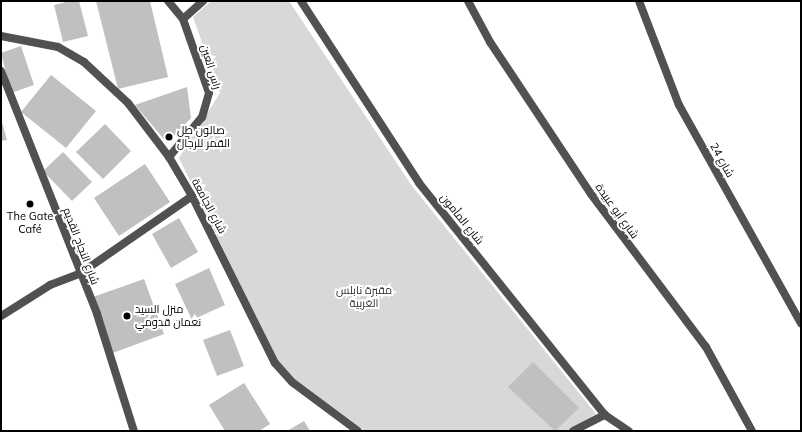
<!DOCTYPE html>
<html>
<head>
<meta charset="utf-8">
<style>
  body { margin:0 }
  #map { position:relative; width:802px; height:432px; overflow:hidden; background:#fff; font-family:Mulish,Cairo,sans-serif }
  div>[style] { position:absolute }
  [style*='--x'] { left:calc(var(--x)*1px); top:calc(var(--y)*1px); width:calc(var(--w)*1px); rotate:calc(var(--a)*1deg) }
  .green>* { inset:0; background:#d8d8d8 }
  .building>* { inset:0; background:#c0c0c0 }
  .street>* { height:8px; margin:-4px; padding:0 4px; transform-origin:4px; border-radius:4px; background:#515151 }
  .dots>* { width:11px; height:11px; translate:-50% -50%; box-sizing:border-box; border:2px solid #fff; border-radius:50% }
  span { translate:-50% -50%; white-space:nowrap; text-align:center; line-height:1.15; -webkit-text-stroke:4px #fff; paint-order:stroke }
  .street-label { font-size:11px; color:#000 }
  .poi-label { font-size:11px; color:#000 }
  .left { translate:0 -50%; text-align:left }
  .park-label { font-size:11px; color:#2f2f2f }
  .frame { position:absolute; inset:0; border:2px solid #000; pointer-events:none }
</style>
</head>
<body>
<div id="map">
  <div class="green">
    <div style="clip-path:polygon(211px 1px,289px 1px,412px 186px,596px 414px,566px 431px,365px 431px,295px 379px,278px 362px,179px 158px,220px 93px,193px 17px)"></div>
  </div>
  <div class="building">
    <div style="clip-path:polygon(70px 1px,79px 1px,88px 36px,63px 42px,54px 5px)"></div>
    <div style="clip-path:polygon(96px 1px,150px 1px,168px 77px,118px 89px)"></div>
    <div style="clip-path:polygon(21px 46px,34px 85px,11px 93px,1px 53px)"></div>
    <div style="clip-path:polygon(51px 75px,96px 111px,66px 148px,21px 112px)"></div>
    <div style="clip-path:polygon(187px 87px,191px 118px,167px 143px,135px 105px)"></div>
    <div style="clip-path:polygon(1px 119px,7px 140px,1px 141px)"></div>
    <div style="clip-path:polygon(105px 124px,131px 151px,103px 179px,76px 152px)"></div>
    <div style="clip-path:polygon(63px 152px,92px 182px,72px 201px,43px 171px)"></div>
    <div style="clip-path:polygon(145px 164px,170px 202px,119px 236px,94px 198px)"></div>
    <div style="clip-path:polygon(179px 218px,198px 252px,171px 268px,152px 234px)"></div>
    <div style="clip-path:polygon(209px 268px,225px 305px,192px 320px,175px 284px)"></div>
    <div style="clip-path:polygon(144px 279px,164px 334px,110px 354px,90px 298px)"></div>
    <div style="clip-path:polygon(230px 330px,244px 366px,217px 376px,203px 340px)"></div>
    <div style="clip-path:polygon(533px 362px,579px 408px,555px 431px,508px 387px)"></div>
    <div style="clip-path:polygon(244px 383px,270px 424px,259px 431px,225px 431px,209px 405px)"></div>
    <div style="clip-path:polygon(304px 421px,310px 431px,287px 431px)"></div>
  </div>
  <div class="street">
    <div style="--x:168;--y:1;--w:23;--a:50"></div>
    <div style="--x:183;--y:19;--w:78;--a:70.6"></div>
    <div style="--x:209;--y:93;--w:25;--a:106"></div>
    <div style="--x:202;--y:117;--w:52;--a:129.5"></div>
    <div style="--x:301;--y:1;--w:217;--a:57"></div>
    <div style="--x:419;--y:183;--w:297;--a:51.3"></div>
    <div style="--x:605;--y:415;--w:29;--a:34"></div>
    <div style="--x:468;--y:1;--w:47;--a:61.8"></div>
    <div style="--x:490;--y:42;--w:182;--a:56.4"></div>
    <div style="--x:591;--y:194;--w:191;--a:53.1"></div>
    <div style="--x:706;--y:347;--w:96;--a:61.3"></div>
    <div style="--x:639;--y:1;--w:111;--a:69"></div>
    <div style="--x:679;--y:105;--w:250;--a:60.8"></div>
    <div style="--x:183;--y:19;--w:27;--a:-42"></div>
    <div style="--x:1;--y:36;--w:58;--a:10.9"></div>
    <div style="--x:58;--y:47;--w:30;--a:30"></div>
    <div style="--x:84;--y:62;--w:60;--a:43"></div>
    <div style="--x:128;--y:103;--w:68;--a:52.8"></div>
    <div style="--x:169;--y:157;--w:45;--a:59.5"></div>
    <div style="--x:192;--y:196;--w:186;--a:63.6"></div>
    <div style="--x:275;--y:363;--w:25;--a:48"></div>
    <div style="--x:292;--y:382;--w:82;--a:36.6"></div>
    <div style="--x:1;--y:71;--w:261;--a:68.4"></div>
    <div style="--x:97;--y:314;--w:123;--a:72.5"></div>
    <div style="--x:1;--y:316;--w:58;--a:-32.3"></div>
    <div style="--x:50;--y:285;--w:33;--a:-21"></div>
    <div style="--x:81;--y:273;--w:135;--a:-34.7"></div>
    <div style="--x:573;--y:431;--w:36;--a:-27"></div>
  </div>
  <div class="dots">
    <div style="left:169px;top:137px;background:#000"></div>
    <div style="left:30px;top:204px;background:#000"></div>
    <div style="left:127px;top:316px;background:#000"></div>
  </div>
  <div class="street-label">
    <span style="left:211px;top:67px;rotate:73deg">راس العين</span>
    <span style="left:722px;top:160px;rotate:61deg">شارع 24</span>
    <span style="left:209px;top:206px;rotate:62deg">شارع الجامعة</span>
    <span style="left:617px;top:211px;rotate:54deg">شارع أبو عبيدة</span>
    <span style="left:462px;top:219px;rotate:51deg">شارع المأمون</span>
    <span style="left:81px;top:246px;rotate:69deg">شارع النجاح القديم</span>
  </div>
  <div class="poi-label">
    <span class="left" style="left:177px;top:137px">صالون طل<br>القمر للرجال</span>
    <span style="left:30px;top:223px">The Gate<br>Café</span>
    <span class="left" style="left:135px;top:316px">منزل السيد<br>نعمان قدومي</span>
  </div>
  <div class="park-label">
    <span style="left:364px;top:297px">مقبرة نابلس<br>الغربية</span>
  </div>
  <div class="frame"></div>
</div>
</body>
</html>
